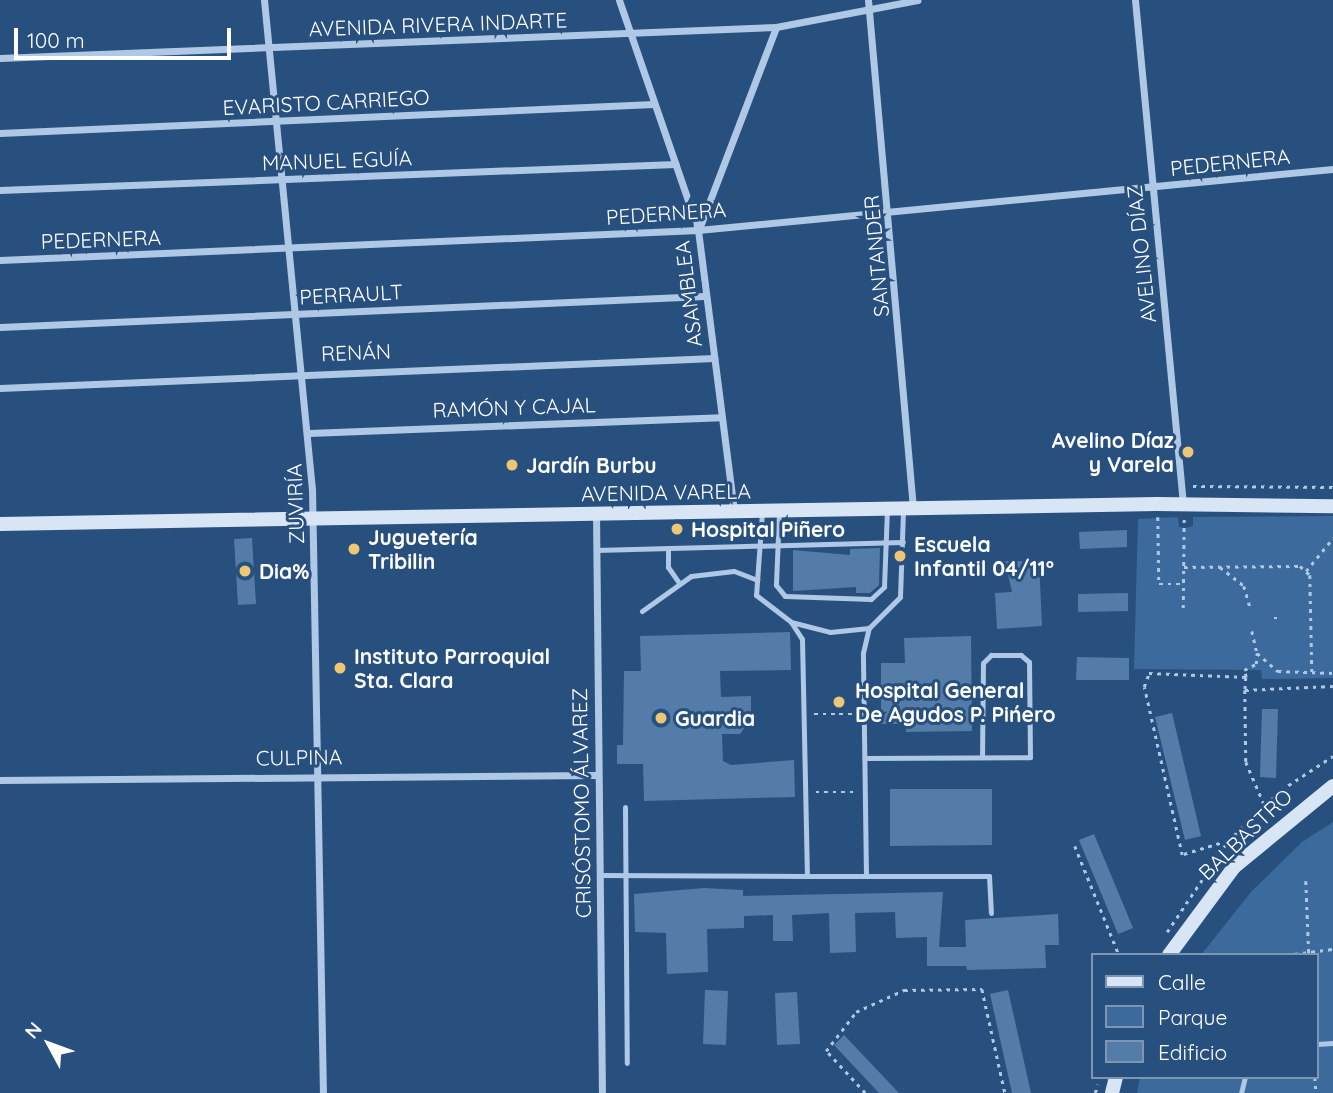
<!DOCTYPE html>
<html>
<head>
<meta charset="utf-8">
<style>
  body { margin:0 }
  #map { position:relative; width:1333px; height:1093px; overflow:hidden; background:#28507f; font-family:Quicksand,sans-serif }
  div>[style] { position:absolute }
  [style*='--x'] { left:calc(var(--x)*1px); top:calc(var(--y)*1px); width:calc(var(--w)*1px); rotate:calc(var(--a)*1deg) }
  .green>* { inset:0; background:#3c6a9c }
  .building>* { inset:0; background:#547ca9 }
  .path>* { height:2.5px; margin-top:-1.25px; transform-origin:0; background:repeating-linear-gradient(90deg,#aec8e5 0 3.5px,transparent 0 8.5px) }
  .lane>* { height:5px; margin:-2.5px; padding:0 2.5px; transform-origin:2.5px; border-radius:2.5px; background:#aec8e5 }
  .street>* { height:7px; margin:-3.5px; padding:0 3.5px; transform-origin:3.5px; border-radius:3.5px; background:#aec8e5 }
  .secondary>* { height:14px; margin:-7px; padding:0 7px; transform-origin:7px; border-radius:7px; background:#d7e5f5 }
  .dots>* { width:19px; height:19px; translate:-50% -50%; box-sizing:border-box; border:4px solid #28507f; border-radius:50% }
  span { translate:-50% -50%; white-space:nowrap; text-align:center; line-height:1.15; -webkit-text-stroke:6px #28507f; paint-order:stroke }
  .street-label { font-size:21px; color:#fff }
  .poi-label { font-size:21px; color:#fff; font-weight:700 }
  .right { translate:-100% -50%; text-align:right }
  .left { translate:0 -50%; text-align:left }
  .legend { position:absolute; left:1091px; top:953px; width:228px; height:126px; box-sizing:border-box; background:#28507f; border:2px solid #7e96b2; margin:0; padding:9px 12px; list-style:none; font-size:21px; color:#fff }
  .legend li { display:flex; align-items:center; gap:14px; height:35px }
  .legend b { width:35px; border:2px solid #7e96b2 }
  .north { position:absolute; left:14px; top:1009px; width:70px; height:70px; -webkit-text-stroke:5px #28507f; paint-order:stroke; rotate:311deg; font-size:19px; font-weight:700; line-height:28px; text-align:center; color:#fff }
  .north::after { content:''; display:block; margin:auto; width:24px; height:32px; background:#fff; clip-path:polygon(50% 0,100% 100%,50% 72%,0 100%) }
  .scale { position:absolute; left:14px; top:28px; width:217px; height:32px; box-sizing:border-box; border:4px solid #fff; border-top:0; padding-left:9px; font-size:21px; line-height:24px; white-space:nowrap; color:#fff; -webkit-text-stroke:5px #28507f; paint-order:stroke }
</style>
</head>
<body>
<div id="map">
  <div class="green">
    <div style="clip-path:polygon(1333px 516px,1333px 678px,1262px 679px,1261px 670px,1134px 669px,1138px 519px,1178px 517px,1179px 527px,1185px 528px,1193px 526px,1193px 517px)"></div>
    <div style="clip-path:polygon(1333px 822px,1333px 1093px,1137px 1093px,1140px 1077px,1317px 1077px,1317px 955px,1201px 955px,1251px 892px,1302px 842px)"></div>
  </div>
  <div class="building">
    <div style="clip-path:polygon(1127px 530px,1127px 547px,1080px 549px,1079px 532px)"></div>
    <div style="clip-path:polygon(252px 538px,256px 604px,238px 605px,234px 539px)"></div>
    <div style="clip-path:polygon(880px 548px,879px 585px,870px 593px,856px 593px,856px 587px,793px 591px,793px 550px,850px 555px,850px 549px)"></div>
    <div style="clip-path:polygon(1005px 561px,1039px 561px,1042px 626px,997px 629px,995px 593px,1012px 592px)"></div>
    <div style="clip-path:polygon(1128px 593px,1128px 611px,1078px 612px,1078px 594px)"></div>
    <div style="clip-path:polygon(790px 632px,791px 670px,720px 671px,721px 697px,751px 696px,751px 718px,740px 734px,722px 734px,723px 761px,731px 765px,794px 760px,795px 797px,644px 801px,643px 764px,617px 764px,617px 745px,623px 745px,624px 671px,641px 671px,640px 636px)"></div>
    <div style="clip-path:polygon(971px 636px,972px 731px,906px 732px,906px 724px,881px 724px,881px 663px,905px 663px,904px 638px)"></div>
    <div style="clip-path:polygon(1077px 657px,1129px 658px,1129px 680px,1076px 680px)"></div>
    <div style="clip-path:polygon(1262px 709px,1278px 709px,1276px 778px,1260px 777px)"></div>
    <div style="clip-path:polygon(1172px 713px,1201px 836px,1185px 840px,1155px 717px)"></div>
    <div style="clip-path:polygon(890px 789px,992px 789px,992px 845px,890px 846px)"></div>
    <div style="clip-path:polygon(1094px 834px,1133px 928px,1118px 934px,1079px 840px)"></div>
    <div style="clip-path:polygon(704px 888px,743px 890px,743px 896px,943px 892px,939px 947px,966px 947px,965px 920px,1058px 914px,1059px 945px,1045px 945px,1046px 968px,967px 970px,966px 966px,927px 966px,927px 937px,896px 938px,895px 912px,855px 913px,856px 952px,830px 953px,829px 913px,792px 915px,793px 941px,773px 941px,773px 915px,744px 916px,744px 928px,707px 929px,708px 972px,667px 974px,666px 933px,635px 932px,634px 894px)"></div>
    <div style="clip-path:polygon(705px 990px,728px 991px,726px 1045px,703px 1044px)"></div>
    <div style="clip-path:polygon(1008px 990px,1031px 1093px,1012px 1093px,990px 994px)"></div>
    <div style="clip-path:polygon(797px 992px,800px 1044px,777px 1045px,775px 993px)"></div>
    <div style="clip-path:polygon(844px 1035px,899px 1093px,879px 1093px,834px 1045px)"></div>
  </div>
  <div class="path">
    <div style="--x:1193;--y:486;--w:140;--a:0.4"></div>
    <div style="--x:1158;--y:517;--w:67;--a:89.1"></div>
    <div style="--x:1159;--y:584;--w:25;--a:0"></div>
    <div style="--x:1184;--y:567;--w:116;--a:-0.5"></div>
    <div style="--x:1300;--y:566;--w:13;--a:42"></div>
    <div style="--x:1310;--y:575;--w:99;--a:88.8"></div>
    <div style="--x:1220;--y:567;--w:31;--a:38"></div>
    <div style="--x:1244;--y:586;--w:25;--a:74"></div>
    <div style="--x:1306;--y:571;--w:43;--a:-50.7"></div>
    <div style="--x:1183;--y:608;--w:90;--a:-89.4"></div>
    <div style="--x:1274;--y:618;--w:5;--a:0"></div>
    <div style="--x:1252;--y:631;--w:23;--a:77"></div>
    <div style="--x:1257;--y:653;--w:28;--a:41"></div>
    <div style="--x:1278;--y:671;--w:55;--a:2.1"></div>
    <div style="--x:1246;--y:677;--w:7;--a:-106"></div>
    <div style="--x:1244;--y:670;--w:13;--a:-27"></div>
    <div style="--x:1256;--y:664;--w:11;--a:-85"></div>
    <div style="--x:1245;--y:690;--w:72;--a:89.2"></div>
    <div style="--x:1246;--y:762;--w:46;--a:66.8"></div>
    <div style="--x:814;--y:714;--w:39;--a:0"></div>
    <div style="--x:816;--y:792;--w:38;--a:0"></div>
    <div style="--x:1228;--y:841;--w:48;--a:163.1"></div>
    <div style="--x:1182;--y:855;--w:172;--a:-102.7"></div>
    <div style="--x:1144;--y:687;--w:15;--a:-70"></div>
    <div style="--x:1149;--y:673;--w:97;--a:2.4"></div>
    <div style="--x:1246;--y:677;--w:13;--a:94"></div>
    <div style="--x:1245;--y:690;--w:88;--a:-2.6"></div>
    <div style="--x:1075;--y:846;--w:118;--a:68"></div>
    <div style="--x:1306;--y:881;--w:74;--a:87.7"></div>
    <div style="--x:1167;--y:932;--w:110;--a:-56.2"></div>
    <div style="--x:1228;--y:841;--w:74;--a:-43.9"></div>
    <div style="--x:1281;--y:790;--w:62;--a:-33.2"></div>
    <div style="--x:1286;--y:955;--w:47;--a:-7.3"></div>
    <div style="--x:1315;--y:1077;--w:16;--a:86"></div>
    <div style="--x:865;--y:1093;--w:57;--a:-132.9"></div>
    <div style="--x:826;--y:1051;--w:49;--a:-52.4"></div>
    <div style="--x:856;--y:1012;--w:53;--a:-24.6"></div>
    <div style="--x:904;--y:990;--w:78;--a:-0.7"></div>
    <div style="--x:982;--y:989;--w:107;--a:77.5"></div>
    <div style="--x:1095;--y:1093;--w:9;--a:-72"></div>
  </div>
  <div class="lane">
    <div style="--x:762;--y:512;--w:83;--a:94.1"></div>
    <div style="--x:756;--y:595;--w:44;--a:37.6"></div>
    <div style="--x:791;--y:622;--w:20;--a:57"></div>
    <div style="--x:802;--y:639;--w:237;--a:88.8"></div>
    <div style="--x:807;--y:876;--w:59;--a:0"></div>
    <div style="--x:866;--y:876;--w:223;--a:-90.8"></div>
    <div style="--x:863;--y:653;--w:26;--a:-77"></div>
    <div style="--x:869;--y:628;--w:44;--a:-45"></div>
    <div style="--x:900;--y:597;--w:87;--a:-88"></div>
    <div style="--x:779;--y:512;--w:73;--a:92.4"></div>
    <div style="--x:776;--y:585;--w:14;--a:51"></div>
    <div style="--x:785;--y:596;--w:86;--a:2"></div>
    <div style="--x:871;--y:599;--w:18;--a:-43"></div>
    <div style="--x:884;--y:587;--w:77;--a:-87.8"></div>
    <div style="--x:668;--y:548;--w:19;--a:90"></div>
    <div style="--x:668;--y:567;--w:19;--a:55"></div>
    <div style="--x:596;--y:550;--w:307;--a:-1.5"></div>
    <div style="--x:642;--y:611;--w:60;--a:-35.5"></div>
    <div style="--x:691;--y:576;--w:43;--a:-6.6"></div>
    <div style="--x:734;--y:571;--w:25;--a:21"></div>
    <div style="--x:791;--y:622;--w:40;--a:14.4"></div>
    <div style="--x:830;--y:632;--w:39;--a:-6"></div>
    <div style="--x:866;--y:758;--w:164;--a:-0.3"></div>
    <div style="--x:1030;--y:757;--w:95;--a:-90.6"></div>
    <div style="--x:1029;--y:662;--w:11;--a:-139"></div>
    <div style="--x:1021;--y:655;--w:30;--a:180"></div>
    <div style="--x:991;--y:655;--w:11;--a:135"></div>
    <div style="--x:983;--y:663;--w:94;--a:90.6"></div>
    <div style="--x:625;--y:807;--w:256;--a:89.6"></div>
    <div style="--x:599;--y:875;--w:208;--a:0.3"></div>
    <div style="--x:866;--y:876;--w:123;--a:0"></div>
    <div style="--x:989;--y:876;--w:37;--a:87"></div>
    <div style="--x:1317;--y:1044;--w:16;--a:-4"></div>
    <div style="--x:1241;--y:1093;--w:16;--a:-76"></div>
  </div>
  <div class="street">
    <div style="--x:264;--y:0;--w:491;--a:84.4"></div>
    <div style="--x:312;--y:489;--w:604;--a:88.96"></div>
    <div style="--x:619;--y:0;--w:243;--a:71"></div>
    <div style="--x:698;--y:230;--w:283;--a:82.7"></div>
    <div style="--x:868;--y:0;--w:510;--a:84.94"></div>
    <div style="--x:1135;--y:0;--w:506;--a:84.56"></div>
    <div style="--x:0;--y:58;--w:777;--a:-2.29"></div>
    <div style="--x:776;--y:27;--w:144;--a:-10.8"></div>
    <div style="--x:0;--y:133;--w:654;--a:-2.54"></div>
    <div style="--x:0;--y:190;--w:676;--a:-2.21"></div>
    <div style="--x:699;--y:229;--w:216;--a:-69.1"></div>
    <div style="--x:0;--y:260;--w:699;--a:-2.46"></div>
    <div style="--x:698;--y:230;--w:638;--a:-5.49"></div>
    <div style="--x:0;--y:327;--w:705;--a:-2.52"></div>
    <div style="--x:0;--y:388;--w:715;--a:-2.41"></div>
    <div style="--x:309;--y:433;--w:412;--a:-2.2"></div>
    <div style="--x:596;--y:513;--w:580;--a:89.41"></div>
    <div style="--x:0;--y:780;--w:598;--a:-0.48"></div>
  </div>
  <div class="secondary">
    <div style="--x:0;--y:524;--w:1157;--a:-0.99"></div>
    <div style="--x:1157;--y:504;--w:176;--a:0.7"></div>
    <div style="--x:1169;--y:955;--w:109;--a:-53.5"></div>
    <div style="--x:1234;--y:867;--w:128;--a:-39.3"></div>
    <div style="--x:1112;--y:1093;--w:16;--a:-76"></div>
  </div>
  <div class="dots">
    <div style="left:1188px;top:452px;background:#edc775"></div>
    <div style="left:512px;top:465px;background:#edc775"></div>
    <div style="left:677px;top:529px;background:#edc775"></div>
    <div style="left:354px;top:549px;background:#edc775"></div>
    <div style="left:900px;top:556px;background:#edc775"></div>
    <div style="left:245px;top:571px;background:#edc775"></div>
    <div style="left:340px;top:668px;background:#edc775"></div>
    <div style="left:839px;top:702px;background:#edc775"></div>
    <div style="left:661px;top:718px;background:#edc775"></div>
  </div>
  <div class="street-label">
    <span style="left:438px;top:24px;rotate:-2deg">AVENIDA RIVERA INDARTE</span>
    <span style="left:326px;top:102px;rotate:-3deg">EVARISTO CARRIEGO</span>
    <span style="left:337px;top:160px;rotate:-2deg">MANUEL EGUÍA</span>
    <span style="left:1230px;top:162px;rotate:-6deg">PEDERNERA</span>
    <span style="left:666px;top:213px;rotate:-4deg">PEDERNERA</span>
    <span style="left:101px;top:239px;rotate:-2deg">PEDERNERA</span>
    <span style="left:1141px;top:254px;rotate:-96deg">AVELINO DÍAZ</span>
    <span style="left:876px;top:256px;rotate:-95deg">SANTANDER</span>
    <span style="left:351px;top:294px;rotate:-3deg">PERRAULT</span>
    <span style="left:688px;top:294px;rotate:-97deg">ASAMBLEA</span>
    <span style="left:356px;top:352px;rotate:-2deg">RENÁN</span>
    <span style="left:514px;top:407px;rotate:-2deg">RAMÓN Y CAJAL</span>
    <span style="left:666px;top:492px;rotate:-1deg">AVENIDA VARELA</span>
    <span style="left:295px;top:504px;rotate:-92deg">ZUVIRÍA</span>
    <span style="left:299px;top:757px;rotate:-1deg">CULPINA</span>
    <span style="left:581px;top:803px;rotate:-91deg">CRISÓSTOMO ÁLVAREZ</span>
    <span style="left:1245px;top:834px;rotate:-44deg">BALBASTRO</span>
  </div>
  <div class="poi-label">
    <span class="right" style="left:1174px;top:452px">Avelino Díaz<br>y Varela</span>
    <span class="left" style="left:526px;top:465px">Jardín Burbu</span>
    <span class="left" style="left:691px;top:529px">Hospital Piñero</span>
    <span class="left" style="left:368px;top:549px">Juguetería<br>Tribilin</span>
    <span class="left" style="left:914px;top:556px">Escuela<br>Infantil 04/11°</span>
    <span class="left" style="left:259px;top:571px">Dia%</span>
    <span class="left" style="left:354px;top:668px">Instituto Parroquial<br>Sta. Clara</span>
    <span class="left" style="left:855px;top:702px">Hospital General<br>De Agudos P. Pińero</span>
    <span class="left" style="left:675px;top:718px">Guardia</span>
  </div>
  <ul class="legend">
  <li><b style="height:9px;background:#d7e5f5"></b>Calle</li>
  <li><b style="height:19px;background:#3c6a9c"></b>Parque</li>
  <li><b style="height:19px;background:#547ca9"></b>Edificio</li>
  </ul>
  <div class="north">N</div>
  <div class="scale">100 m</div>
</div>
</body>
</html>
